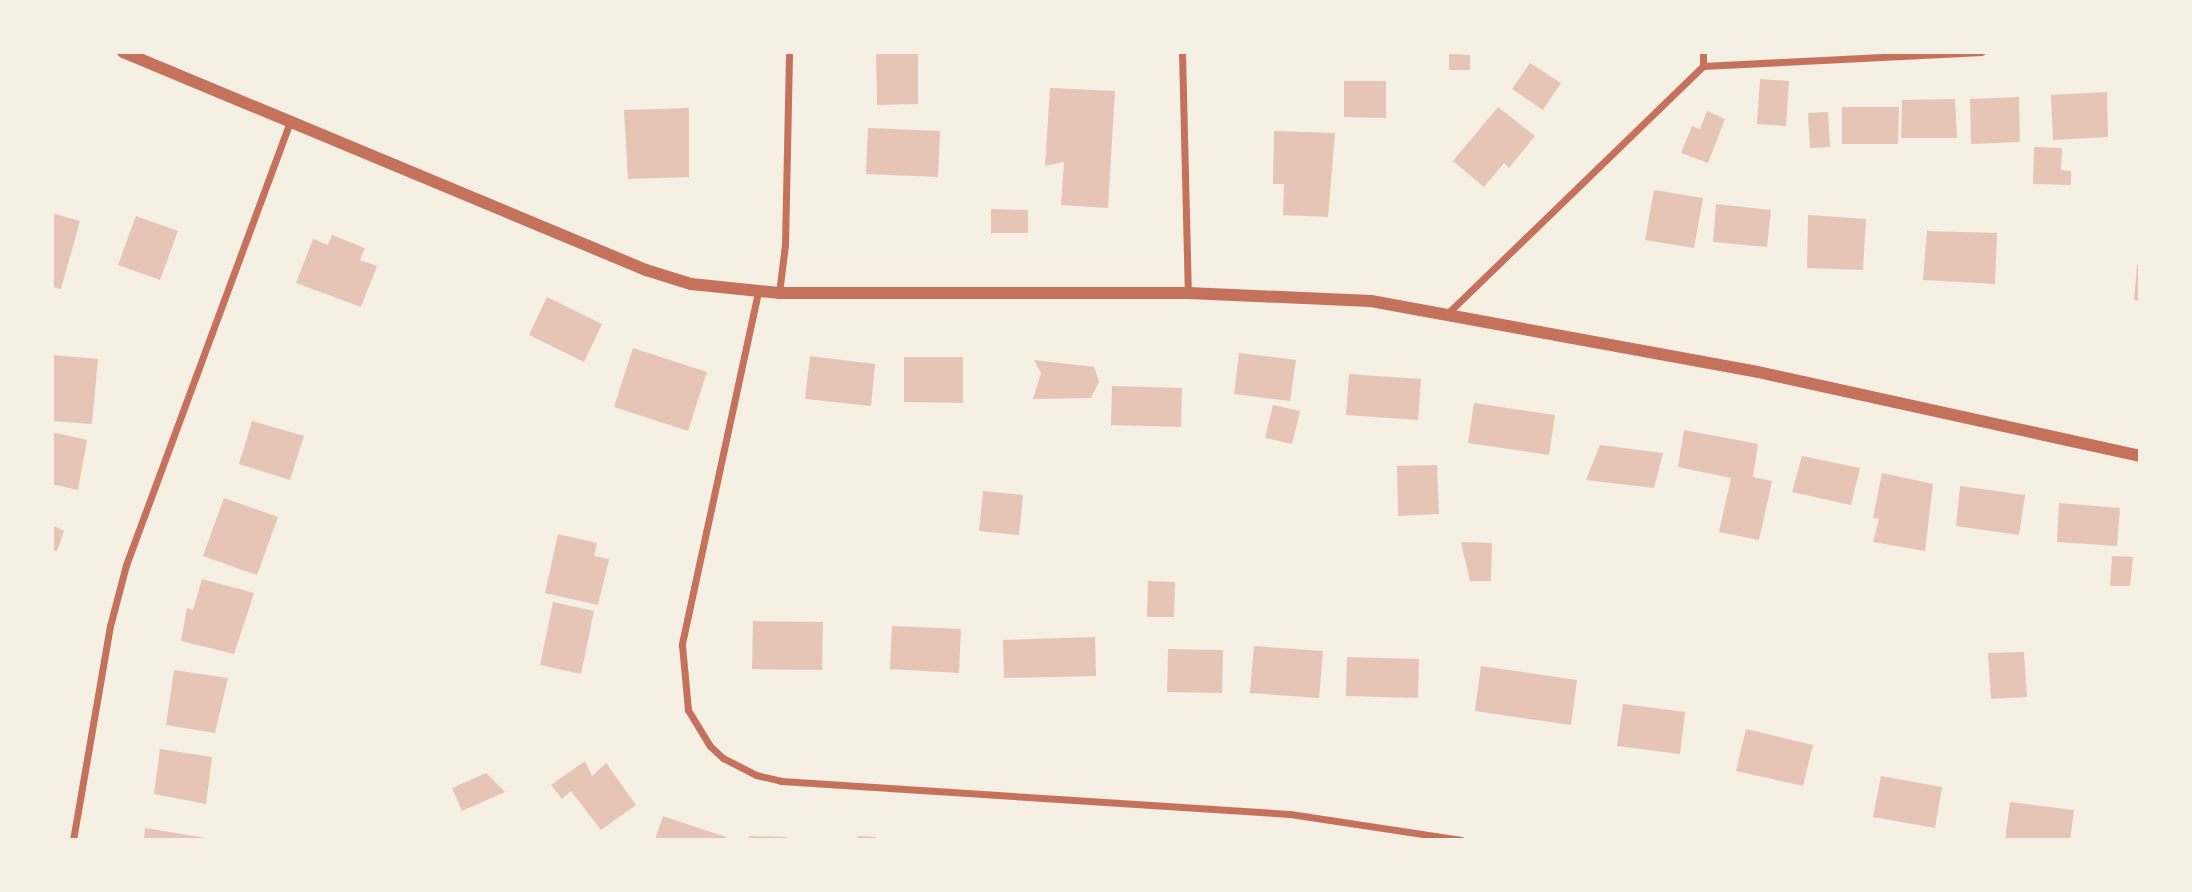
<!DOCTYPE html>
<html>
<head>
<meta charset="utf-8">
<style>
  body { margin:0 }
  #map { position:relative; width:2192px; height:892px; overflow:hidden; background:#f6efe4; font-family:Quicksand,sans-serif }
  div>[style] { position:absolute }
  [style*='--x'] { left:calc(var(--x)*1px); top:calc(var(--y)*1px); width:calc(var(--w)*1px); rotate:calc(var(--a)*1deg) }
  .building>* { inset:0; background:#e6c5b7 }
  .minor>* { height:7px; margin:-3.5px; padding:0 3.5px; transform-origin:3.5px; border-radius:3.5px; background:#c5725c }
  .tertiary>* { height:12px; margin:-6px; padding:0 6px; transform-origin:6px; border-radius:6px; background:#c5725c }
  span { translate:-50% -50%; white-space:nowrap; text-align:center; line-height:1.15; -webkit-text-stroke:5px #f6efe4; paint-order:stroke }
  .frame { position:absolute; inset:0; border:54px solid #f6efe4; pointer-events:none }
</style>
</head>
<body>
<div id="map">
  <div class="building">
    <div style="clip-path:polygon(876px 52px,918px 52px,918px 104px,877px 105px)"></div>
    <div style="clip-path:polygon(1449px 54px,1470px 55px,1470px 70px,1449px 70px)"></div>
    <div style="clip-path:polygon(1530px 63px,1561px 83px,1543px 110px,1512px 89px)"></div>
    <div style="clip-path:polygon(1760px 79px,1789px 81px,1786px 126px,1757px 124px)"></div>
    <div style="clip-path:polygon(1344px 81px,1386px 81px,1386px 118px,1344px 117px)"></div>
    <div style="clip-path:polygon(1050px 88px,1115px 91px,1108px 208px,1061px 205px,1064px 162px,1045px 166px)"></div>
    <div style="clip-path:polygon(2107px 92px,2108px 137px,2053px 140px,2051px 95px)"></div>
    <div style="clip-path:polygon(2019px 97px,2020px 142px,1971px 144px,1970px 99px)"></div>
    <div style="clip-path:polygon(1955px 99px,1957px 138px,1901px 138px,1902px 100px)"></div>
    <div style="clip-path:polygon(1498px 107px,1535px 136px,1509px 168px,1504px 163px,1484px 187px,1453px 161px)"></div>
    <div style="clip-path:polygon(1842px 107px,1899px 107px,1898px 144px,1842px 144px)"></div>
    <div style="clip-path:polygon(689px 108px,689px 177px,628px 179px,624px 110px)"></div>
    <div style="clip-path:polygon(1707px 111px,1725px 119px,1708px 163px,1681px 153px,1692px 126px,1700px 129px)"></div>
    <div style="clip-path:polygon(1828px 112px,1830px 147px,1810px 148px,1808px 113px)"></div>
    <div style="clip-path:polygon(868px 128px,940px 131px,938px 177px,866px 174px)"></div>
    <div style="clip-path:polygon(1274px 131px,1335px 133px,1328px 217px,1283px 215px,1284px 184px,1273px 184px)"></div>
    <div style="clip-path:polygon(2034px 147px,2062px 148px,2061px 170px,2071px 171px,2071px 185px,2033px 184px)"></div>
    <div style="clip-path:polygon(1654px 190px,1703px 198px,1694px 248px,1645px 240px)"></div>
    <div style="clip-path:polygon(1716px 204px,1771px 210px,1767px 247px,1713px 242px)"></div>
    <div style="clip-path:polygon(991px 209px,1028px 210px,1028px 233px,991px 233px)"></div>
    <div style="clip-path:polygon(52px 213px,80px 221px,61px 289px,52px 287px)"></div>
    <div style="clip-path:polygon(1808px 215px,1866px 219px,1863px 270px,1807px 268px)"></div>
    <div style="clip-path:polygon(136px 216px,178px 231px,160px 280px,118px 265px)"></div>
    <div style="clip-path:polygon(1927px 231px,1997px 233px,1995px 284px,1923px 280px)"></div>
    <div style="clip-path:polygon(332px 235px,365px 248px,360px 260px,377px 266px,361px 307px,296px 283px,313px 239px,328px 245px)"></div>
    <div style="clip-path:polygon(2137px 265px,2140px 265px,2140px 301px,2134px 300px)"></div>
    <div style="clip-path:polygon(547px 297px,602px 324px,584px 362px,529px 335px)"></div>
    <div style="clip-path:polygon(633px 348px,707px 372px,688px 431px,614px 407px)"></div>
    <div style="clip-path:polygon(1239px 353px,1296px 360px,1290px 401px,1234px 394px)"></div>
    <div style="clip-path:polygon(52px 355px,98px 359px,92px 424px,52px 421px)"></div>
    <div style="clip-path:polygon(810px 356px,875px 364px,871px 406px,805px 399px)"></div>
    <div style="clip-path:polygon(904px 357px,963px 357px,963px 403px,904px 402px)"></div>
    <div style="clip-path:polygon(1034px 360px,1094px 367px,1099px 382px,1091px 398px,1033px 399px,1041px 373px)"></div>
    <div style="clip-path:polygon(1349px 374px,1421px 379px,1418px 420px,1346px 415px)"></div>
    <div style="clip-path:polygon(1112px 386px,1182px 388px,1181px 427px,1111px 425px)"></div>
    <div style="clip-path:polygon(1474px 403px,1555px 415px,1549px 455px,1468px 443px)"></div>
    <div style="clip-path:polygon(1273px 405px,1300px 411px,1292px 444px,1265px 438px)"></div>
    <div style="clip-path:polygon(252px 421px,304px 436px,290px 480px,239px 464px)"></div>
    <div style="clip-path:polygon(1684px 430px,1758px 444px,1753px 477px,1772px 481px,1759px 540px,1719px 532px,1731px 478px,1678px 467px)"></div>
    <div style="clip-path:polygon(52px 432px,87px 440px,78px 490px,52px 484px)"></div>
    <div style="clip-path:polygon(1600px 445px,1663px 453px,1654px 488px,1586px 480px)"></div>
    <div style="clip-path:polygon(1802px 456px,1860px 468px,1851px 505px,1792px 492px)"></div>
    <div style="clip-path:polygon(1437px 465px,1439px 514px,1398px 516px,1397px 466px)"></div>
    <div style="clip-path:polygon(1882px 473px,1933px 484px,1925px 551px,1873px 542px,1879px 519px,1873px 518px)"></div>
    <div style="clip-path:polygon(1960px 486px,2025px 495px,2019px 535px,1956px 526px)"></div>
    <div style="clip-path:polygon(983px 491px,1023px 495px,1019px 535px,979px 531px)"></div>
    <div style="clip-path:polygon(224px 498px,278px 517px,257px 575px,203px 556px)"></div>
    <div style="clip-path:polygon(2059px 503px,2120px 508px,2117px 546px,2057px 542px)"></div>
    <div style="clip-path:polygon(52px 525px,64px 531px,57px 551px,52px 550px)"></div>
    <div style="clip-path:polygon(558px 534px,597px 543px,594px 556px,609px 559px,598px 605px,545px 593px)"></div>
    <div style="clip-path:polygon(1461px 542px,1492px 543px,1491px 581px,1470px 581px)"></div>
    <div style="clip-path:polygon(2112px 556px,2133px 557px,2130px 586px,2110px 586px)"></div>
    <div style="clip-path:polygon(202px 579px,254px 593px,234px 654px,181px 641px,187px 608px,193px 610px)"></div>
    <div style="clip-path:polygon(1148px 581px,1175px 582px,1174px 617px,1147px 617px)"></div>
    <div style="clip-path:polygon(553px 602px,594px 611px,581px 674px,540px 665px)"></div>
    <div style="clip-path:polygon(753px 621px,823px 622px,822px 670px,752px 669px)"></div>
    <div style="clip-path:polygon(892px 626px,961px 629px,959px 673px,890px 669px)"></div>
    <div style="clip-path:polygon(1095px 637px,1096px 676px,1004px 678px,1003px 640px)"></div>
    <div style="clip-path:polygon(1254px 646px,1323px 651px,1319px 698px,1250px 693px)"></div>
    <div style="clip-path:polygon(1168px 649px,1223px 650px,1222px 693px,1167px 692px)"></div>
    <div style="clip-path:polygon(2024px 652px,2027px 697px,1991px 699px,1988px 653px)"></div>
    <div style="clip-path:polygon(1347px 657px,1419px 659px,1418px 698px,1346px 696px)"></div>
    <div style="clip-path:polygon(1481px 666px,1577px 680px,1571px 725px,1475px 711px)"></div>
    <div style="clip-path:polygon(174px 670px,228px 678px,215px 733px,166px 725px)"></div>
    <div style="clip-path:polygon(1623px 704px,1685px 712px,1680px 754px,1617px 746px)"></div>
    <div style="clip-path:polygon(1746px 729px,1813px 745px,1803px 786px,1736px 771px)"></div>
    <div style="clip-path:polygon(160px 749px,212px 757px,206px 804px,154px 794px)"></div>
    <div style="clip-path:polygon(585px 761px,592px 776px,606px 763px,636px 805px,601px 830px,571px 791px,562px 799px,551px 785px)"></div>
    <div style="clip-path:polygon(486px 773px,505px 792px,462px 811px,452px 788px)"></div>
    <div style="clip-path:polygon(1881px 776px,1942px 787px,1935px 828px,1873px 817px)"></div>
    <div style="clip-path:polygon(2010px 802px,2074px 810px,2070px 840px,2005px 840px)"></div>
    <div style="clip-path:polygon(663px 816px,726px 837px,725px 840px,655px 840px)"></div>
    <div style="clip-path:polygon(145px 828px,206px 838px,206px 840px,144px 840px)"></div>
    <div style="clip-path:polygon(749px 836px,787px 837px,787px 840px,749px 840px)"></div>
    <div style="clip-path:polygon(858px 836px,876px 837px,876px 840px,858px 840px)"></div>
  </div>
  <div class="minor">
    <div style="--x:1182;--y:52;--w:241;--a:88.6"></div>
    <div style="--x:1703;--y:66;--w:14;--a:-90"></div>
    <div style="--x:758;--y:292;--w:361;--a:102.2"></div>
    <div style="--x:682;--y:645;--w:65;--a:84.7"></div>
    <div style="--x:688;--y:710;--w:42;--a:58.6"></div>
    <div style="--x:710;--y:746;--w:18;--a:43"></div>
    <div style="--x:723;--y:758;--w:37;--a:27"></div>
    <div style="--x:756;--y:775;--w:26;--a:13"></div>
    <div style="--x:781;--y:781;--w:510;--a:3.71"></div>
    <div style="--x:1290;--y:814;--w:173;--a:8.6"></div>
    <div style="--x:779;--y:293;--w:48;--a:-82.9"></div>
    <div style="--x:785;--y:245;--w:193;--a:-88.8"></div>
    <div style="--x:1449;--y:312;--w:354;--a:-44.1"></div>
    <div style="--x:1703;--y:66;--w:279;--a:-2.9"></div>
    <div style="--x:73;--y:840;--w:217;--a:-80.2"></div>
    <div style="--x:110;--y:626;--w:63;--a:-75.3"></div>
    <div style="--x:126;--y:565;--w:475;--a:-69.7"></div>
  </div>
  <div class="tertiary">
    <div style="--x:123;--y:52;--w:567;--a:22.63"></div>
    <div style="--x:646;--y:270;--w:47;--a:17.3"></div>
    <div style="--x:691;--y:284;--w:88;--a:5.8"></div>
    <div style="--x:779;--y:293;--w:409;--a:0"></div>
    <div style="--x:1188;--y:293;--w:183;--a:2.5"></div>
    <div style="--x:1371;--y:301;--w:393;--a:10.4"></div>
    <div style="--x:1758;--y:372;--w:391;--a:12.4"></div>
  </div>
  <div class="frame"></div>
</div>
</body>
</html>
